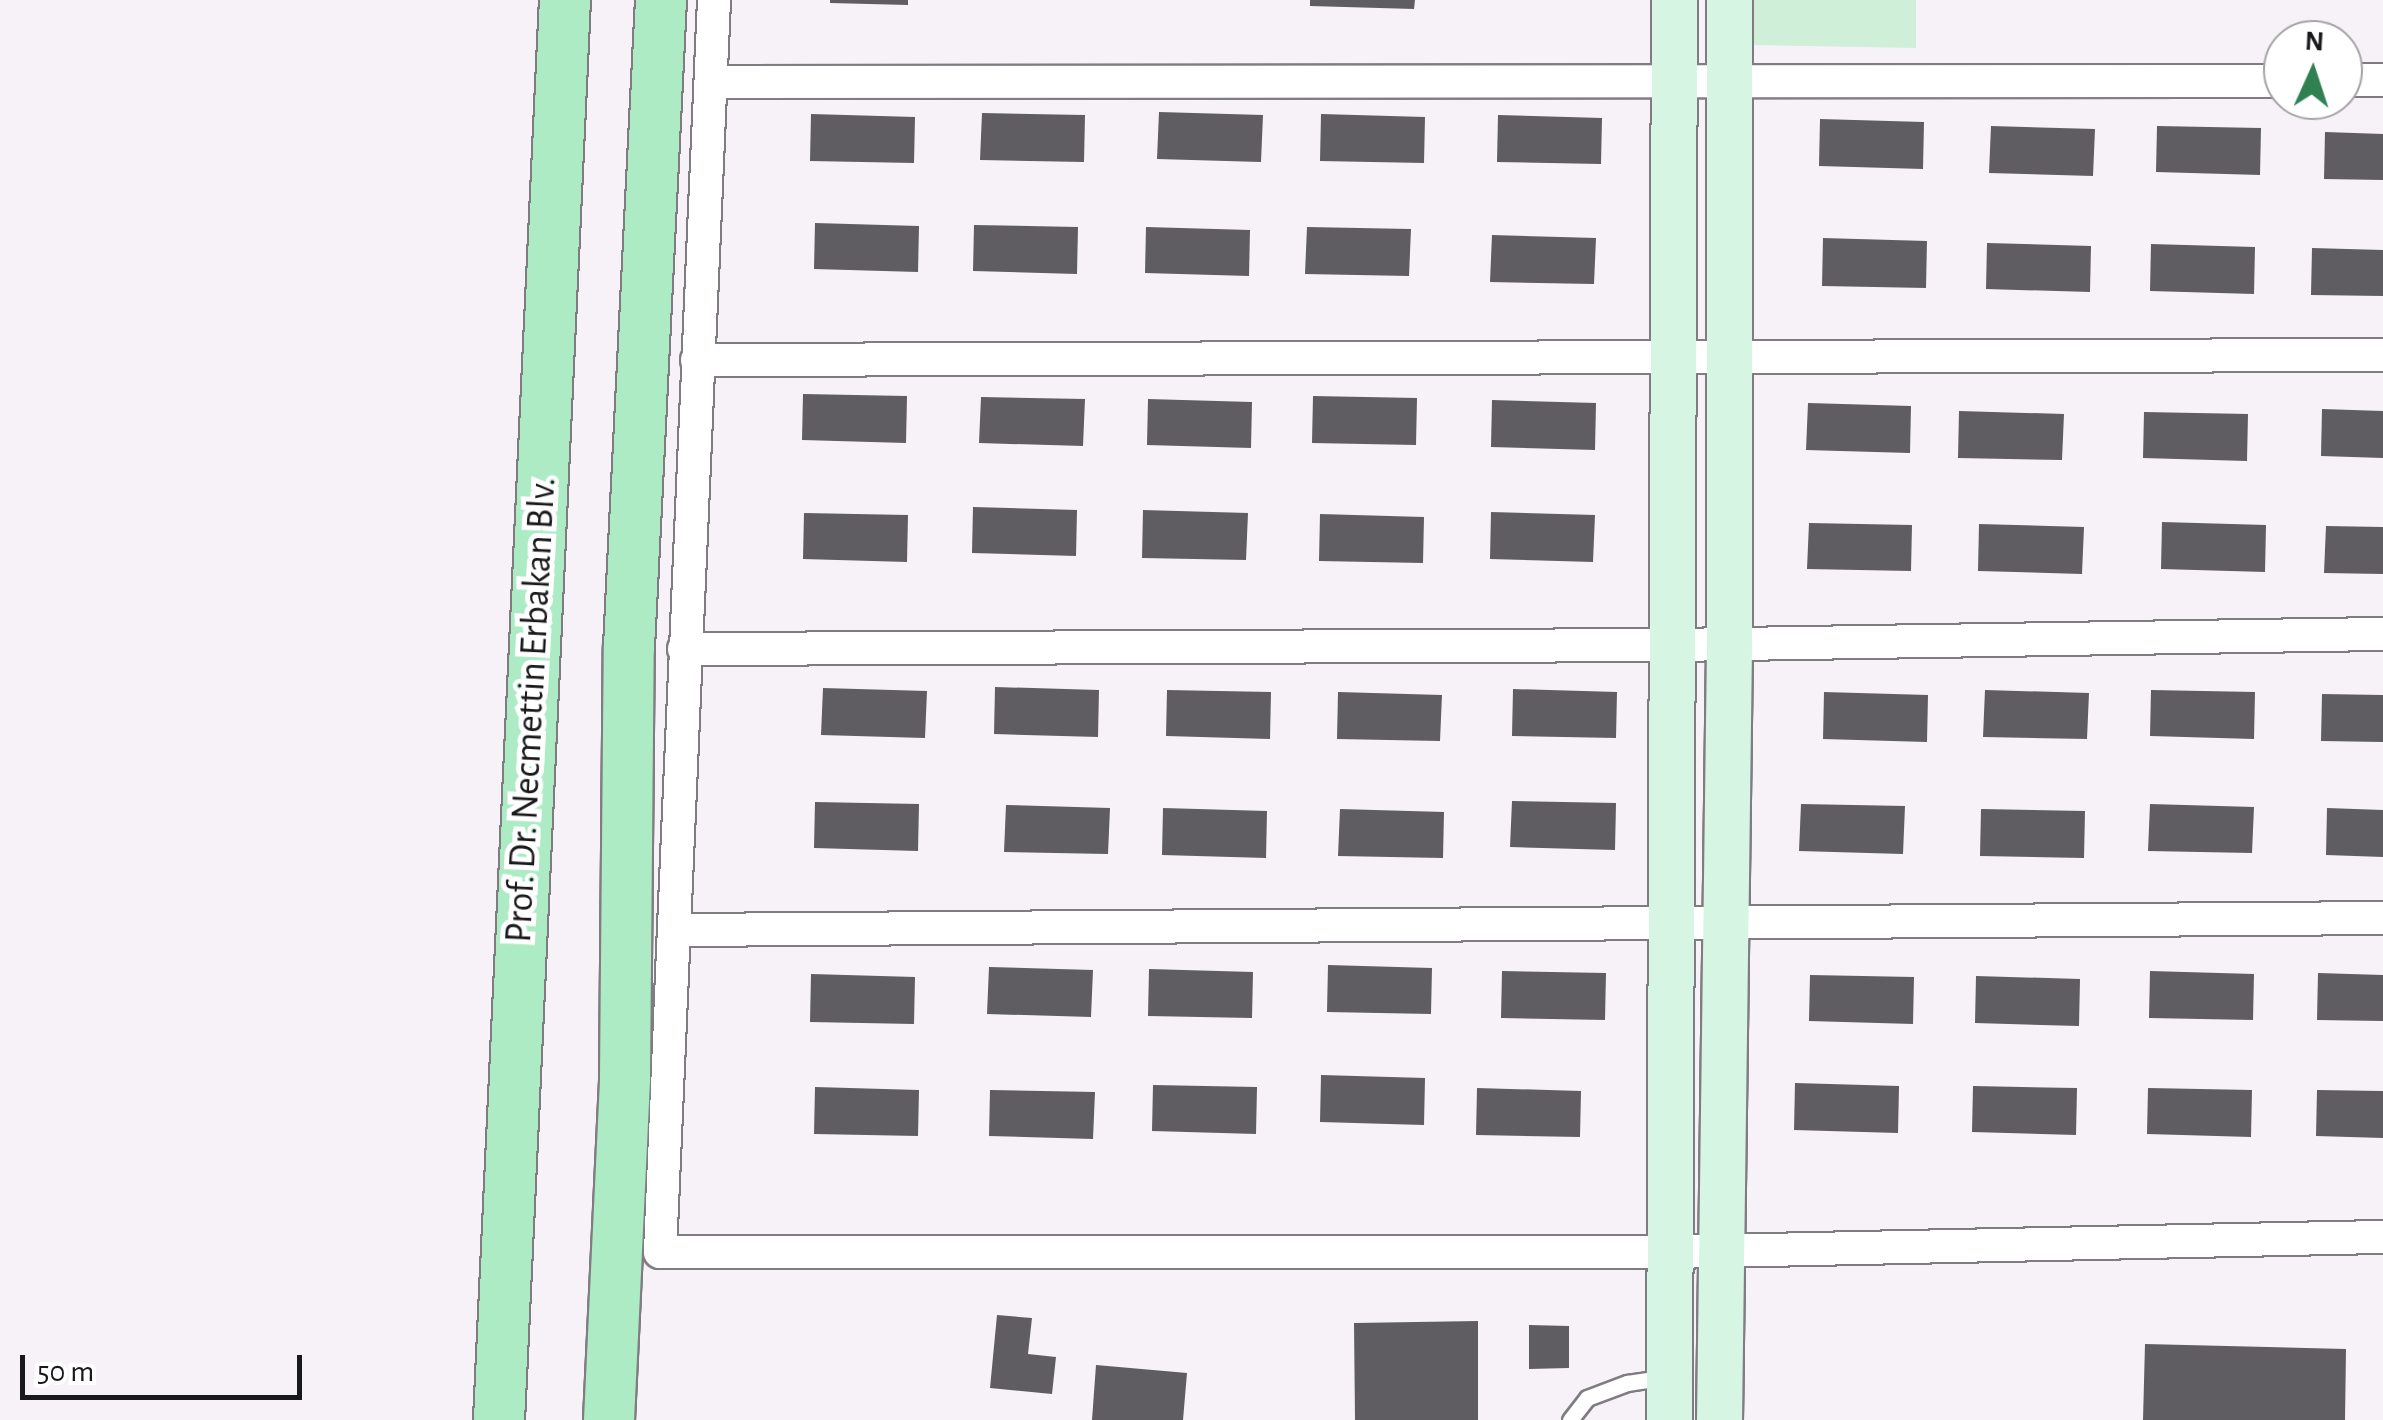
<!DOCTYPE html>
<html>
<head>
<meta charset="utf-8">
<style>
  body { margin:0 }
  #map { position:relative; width:2383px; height:1420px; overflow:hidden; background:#f6f2f8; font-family:"Alegreya Sans",sans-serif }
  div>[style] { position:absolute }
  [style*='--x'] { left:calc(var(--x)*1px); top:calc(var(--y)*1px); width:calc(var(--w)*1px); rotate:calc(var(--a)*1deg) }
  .green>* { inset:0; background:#cfefd9 }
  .building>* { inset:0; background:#605d62 }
  .roads { filter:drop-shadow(2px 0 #807c82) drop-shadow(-2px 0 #807c82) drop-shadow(0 2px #807c82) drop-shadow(0 -2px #807c82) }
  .lane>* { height:15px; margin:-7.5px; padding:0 7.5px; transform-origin:7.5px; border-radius:7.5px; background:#fff }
  .street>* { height:32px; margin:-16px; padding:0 16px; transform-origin:16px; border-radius:16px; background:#fff }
  .secondary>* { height:45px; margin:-22.5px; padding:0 22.5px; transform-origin:22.5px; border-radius:22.5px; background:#d6f5e2 }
  .primary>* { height:50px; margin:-25px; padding:0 25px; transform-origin:25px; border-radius:25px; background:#adebc5 }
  span { translate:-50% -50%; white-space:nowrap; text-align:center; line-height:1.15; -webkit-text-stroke:10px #fff; paint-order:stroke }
  .street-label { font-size:38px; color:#19181a }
  .north { position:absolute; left:2263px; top:20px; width:100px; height:100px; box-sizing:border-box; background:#fff; border:2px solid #a3a3a3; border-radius:50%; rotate:3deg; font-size:28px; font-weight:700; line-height:40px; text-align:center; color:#19181a }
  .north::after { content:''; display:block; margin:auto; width:35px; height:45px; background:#2f8152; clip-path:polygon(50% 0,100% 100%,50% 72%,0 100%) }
  .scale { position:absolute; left:20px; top:1355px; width:282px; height:45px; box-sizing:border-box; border:5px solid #19181a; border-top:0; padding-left:12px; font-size:30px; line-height:35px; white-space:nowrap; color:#19181a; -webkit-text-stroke:8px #fff; paint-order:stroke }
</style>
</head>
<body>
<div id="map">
  <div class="green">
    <div style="clip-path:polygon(1753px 0,1916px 0,1916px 48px,1752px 45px)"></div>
  </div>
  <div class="building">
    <div style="clip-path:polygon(830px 0,908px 0,908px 5px,830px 3px)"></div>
    <div style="clip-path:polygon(1310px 0,1415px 0,1414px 9px,1310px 6px)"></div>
    <div style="clip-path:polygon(1159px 112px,1263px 115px,1261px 162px,1157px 159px)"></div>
    <div style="clip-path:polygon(982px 113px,1085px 115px,1084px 162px,980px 160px)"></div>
    <div style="clip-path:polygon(811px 114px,915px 117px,914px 163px,810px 161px)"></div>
    <div style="clip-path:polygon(1321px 114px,1425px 117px,1424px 163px,1320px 161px)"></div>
    <div style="clip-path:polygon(1498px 115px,1602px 118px,1601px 164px,1497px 162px)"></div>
    <div style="clip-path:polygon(1820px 119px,1924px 122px,1923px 169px,1819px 166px)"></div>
    <div style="clip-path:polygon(1991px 126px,2095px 129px,2093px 176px,1989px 173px)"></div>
    <div style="clip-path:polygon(2157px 126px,2261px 128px,2260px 175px,2156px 172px)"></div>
    <div style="clip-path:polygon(2325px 132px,2383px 134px,2383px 180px,2324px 179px)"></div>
    <div style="clip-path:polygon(815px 223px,919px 226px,918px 272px,814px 269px)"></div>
    <div style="clip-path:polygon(974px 225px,1078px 227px,1077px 274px,973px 271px)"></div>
    <div style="clip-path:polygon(1146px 227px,1250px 230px,1249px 276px,1145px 273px)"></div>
    <div style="clip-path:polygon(1307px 227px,1411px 229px,1409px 276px,1305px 274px)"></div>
    <div style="clip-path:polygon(1492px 235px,1596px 238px,1594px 284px,1490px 282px)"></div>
    <div style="clip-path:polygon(1823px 238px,1927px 241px,1926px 288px,1822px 286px)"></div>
    <div style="clip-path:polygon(1987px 243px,2091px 246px,2090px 292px,1986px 289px)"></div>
    <div style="clip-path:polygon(2151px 244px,2255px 247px,2254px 294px,2150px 291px)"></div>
    <div style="clip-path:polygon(2312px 248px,2383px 250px,2383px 296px,2311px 295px)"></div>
    <div style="clip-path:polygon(803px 394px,907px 396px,906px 443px,802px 440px)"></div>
    <div style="clip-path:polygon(1313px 396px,1417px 398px,1416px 445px,1312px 443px)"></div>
    <div style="clip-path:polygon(981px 397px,1085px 399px,1083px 446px,979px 443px)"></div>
    <div style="clip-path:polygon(1148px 399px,1252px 402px,1251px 448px,1147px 445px)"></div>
    <div style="clip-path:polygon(1492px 400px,1596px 403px,1595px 450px,1491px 447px)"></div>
    <div style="clip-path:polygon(1808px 403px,1911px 406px,1910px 453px,1806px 450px)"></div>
    <div style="clip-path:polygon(2322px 409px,2383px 411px,2383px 458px,2321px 456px)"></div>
    <div style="clip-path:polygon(1959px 411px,2064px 414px,2062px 460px,1958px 458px)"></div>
    <div style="clip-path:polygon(2144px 412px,2248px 414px,2247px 461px,2143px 458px)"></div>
    <div style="clip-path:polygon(973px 507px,1077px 510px,1076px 556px,972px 553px)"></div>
    <div style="clip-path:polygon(1143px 510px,1248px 513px,1246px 560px,1142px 558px)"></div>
    <div style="clip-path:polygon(1491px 512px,1595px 515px,1593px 562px,1490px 559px)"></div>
    <div style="clip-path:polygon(804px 513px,908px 515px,907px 562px,803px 559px)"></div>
    <div style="clip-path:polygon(1320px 514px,1424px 517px,1423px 563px,1319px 561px)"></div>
    <div style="clip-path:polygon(2162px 522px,2266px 525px,2265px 572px,2161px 569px)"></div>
    <div style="clip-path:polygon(1809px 523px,1912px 525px,1911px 571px,1807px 569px)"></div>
    <div style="clip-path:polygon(1979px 524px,2084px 527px,2082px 574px,1978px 571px)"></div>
    <div style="clip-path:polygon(2326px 526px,2383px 527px,2383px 574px,2324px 573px)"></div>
    <div style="clip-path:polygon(995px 687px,1099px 690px,1098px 737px,994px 734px)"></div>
    <div style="clip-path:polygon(823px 688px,927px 691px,925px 738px,821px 735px)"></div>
    <div style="clip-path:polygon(1513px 689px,1617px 692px,1616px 738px,1512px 736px)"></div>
    <div style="clip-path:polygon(1167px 690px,1271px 692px,1270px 739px,1166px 736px)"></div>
    <div style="clip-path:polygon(1985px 690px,2089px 693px,2087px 739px,1983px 737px)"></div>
    <div style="clip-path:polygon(2151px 690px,2255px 692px,2254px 739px,2150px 736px)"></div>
    <div style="clip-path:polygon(1338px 692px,1442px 695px,1440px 741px,1337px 739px)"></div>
    <div style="clip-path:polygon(1824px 692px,1928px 695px,1927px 742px,1823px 739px)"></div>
    <div style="clip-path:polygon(2322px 694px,2383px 695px,2383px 742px,2321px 741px)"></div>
    <div style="clip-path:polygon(1512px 801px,1616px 803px,1615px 850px,1510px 847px)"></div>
    <div style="clip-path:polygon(815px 802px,919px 804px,918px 851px,814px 848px)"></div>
    <div style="clip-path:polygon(1801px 804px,1905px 806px,1903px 854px,1799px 851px)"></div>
    <div style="clip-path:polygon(2150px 804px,2254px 807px,2252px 853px,2148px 851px)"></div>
    <div style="clip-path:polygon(1006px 805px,1110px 808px,1108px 854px,1004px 852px)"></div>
    <div style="clip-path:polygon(1163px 808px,1267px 811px,1266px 858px,1162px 855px)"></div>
    <div style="clip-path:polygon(2327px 808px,2383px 810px,2383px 857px,2326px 855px)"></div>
    <div style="clip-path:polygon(1340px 809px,1444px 812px,1443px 858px,1338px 856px)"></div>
    <div style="clip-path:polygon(1981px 809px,2085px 811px,2084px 858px,1980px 856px)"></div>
    <div style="clip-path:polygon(1328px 965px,1432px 968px,1431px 1014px,1327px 1012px)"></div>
    <div style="clip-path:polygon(989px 967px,1093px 970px,1091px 1017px,987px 1014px)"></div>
    <div style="clip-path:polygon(1149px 969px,1253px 972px,1252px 1018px,1148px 1016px)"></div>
    <div style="clip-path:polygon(1502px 971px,1606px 973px,1605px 1020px,1501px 1018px)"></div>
    <div style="clip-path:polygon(2150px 971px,2254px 974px,2253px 1020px,2149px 1018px)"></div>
    <div style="clip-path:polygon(2318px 973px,2383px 975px,2383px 1021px,2317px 1020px)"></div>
    <div style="clip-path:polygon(811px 974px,915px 977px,914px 1024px,810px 1022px)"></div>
    <div style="clip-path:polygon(1810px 975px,1914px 977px,1913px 1024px,1809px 1021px)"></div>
    <div style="clip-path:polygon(1976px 976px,2080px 979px,2079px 1026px,1975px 1023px)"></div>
    <div style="clip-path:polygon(1321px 1075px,1425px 1078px,1424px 1125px,1320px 1122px)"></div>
    <div style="clip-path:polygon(1795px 1083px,1899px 1086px,1898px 1133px,1794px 1130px)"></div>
    <div style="clip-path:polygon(1153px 1085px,1257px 1087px,1256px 1134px,1152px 1131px)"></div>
    <div style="clip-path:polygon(1973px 1086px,2077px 1088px,2076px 1135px,1972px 1132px)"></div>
    <div style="clip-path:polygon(815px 1087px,919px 1090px,918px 1136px,814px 1134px)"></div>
    <div style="clip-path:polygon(1477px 1088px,1581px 1091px,1580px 1137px,1476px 1135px)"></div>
    <div style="clip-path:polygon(2148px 1088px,2252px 1090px,2251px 1137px,2147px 1134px)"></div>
    <div style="clip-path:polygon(990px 1090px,1095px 1092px,1093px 1139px,989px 1136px)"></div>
    <div style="clip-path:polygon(2317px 1090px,2383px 1091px,2383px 1138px,2316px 1136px)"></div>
    <div style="clip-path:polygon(997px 1315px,1032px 1318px,1028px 1354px,1056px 1357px,1052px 1394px,990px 1388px)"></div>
    <div style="clip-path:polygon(1478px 1321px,1478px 1420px,1355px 1420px,1354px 1323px)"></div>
    <div style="clip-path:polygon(1529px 1325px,1569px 1326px,1569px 1368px,1529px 1369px)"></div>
    <div style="clip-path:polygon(2145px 1344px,2346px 1349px,2345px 1420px,2143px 1420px)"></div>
    <div style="clip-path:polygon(1096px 1365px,1187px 1373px,1183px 1420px,1092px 1420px)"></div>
  </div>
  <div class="roads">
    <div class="lane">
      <div style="--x:1570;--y:1420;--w:28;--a:-52"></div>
      <div style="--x:1587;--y:1398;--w:43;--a:-20.6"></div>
      <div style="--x:1627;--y:1383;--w:40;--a:-8.5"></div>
    </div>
    <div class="street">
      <div style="--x:714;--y:0;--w:1253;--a:92.47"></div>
      <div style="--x:660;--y:1252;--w:1010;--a:0"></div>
      <div style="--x:1670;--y:1252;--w:713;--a:-1.21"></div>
      <div style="--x:2343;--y:80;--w:40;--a:0"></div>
      <div style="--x:711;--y:82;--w:1572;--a:-0.04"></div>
      <div style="--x:697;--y:360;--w:1686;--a:-0.17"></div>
      <div style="--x:684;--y:649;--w:988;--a:-0.23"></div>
      <div style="--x:1672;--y:645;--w:711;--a:-0.89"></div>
      <div style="--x:675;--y:930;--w:1708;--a:-0.4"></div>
    </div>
    <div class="secondary">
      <div style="--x:1669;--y:1420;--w:1420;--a:-89.8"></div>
      <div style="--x:1719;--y:1420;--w:776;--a:-89.26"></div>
      <div style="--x:1729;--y:644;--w:644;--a:-90"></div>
    </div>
    <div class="primary">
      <div style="--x:499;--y:1420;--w:1422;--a:-87.34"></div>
      <div style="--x:609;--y:1420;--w:343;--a:-87.3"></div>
      <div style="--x:625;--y:1077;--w:430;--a:-89.5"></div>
      <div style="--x:629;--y:647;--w:648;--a:-87.17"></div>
    </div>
  </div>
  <div class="street-label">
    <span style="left:532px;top:710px;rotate:-87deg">Prof. Dr. Necmettin Erbakan Blv.</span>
  </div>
  <div class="north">N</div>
  <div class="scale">50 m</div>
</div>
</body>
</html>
